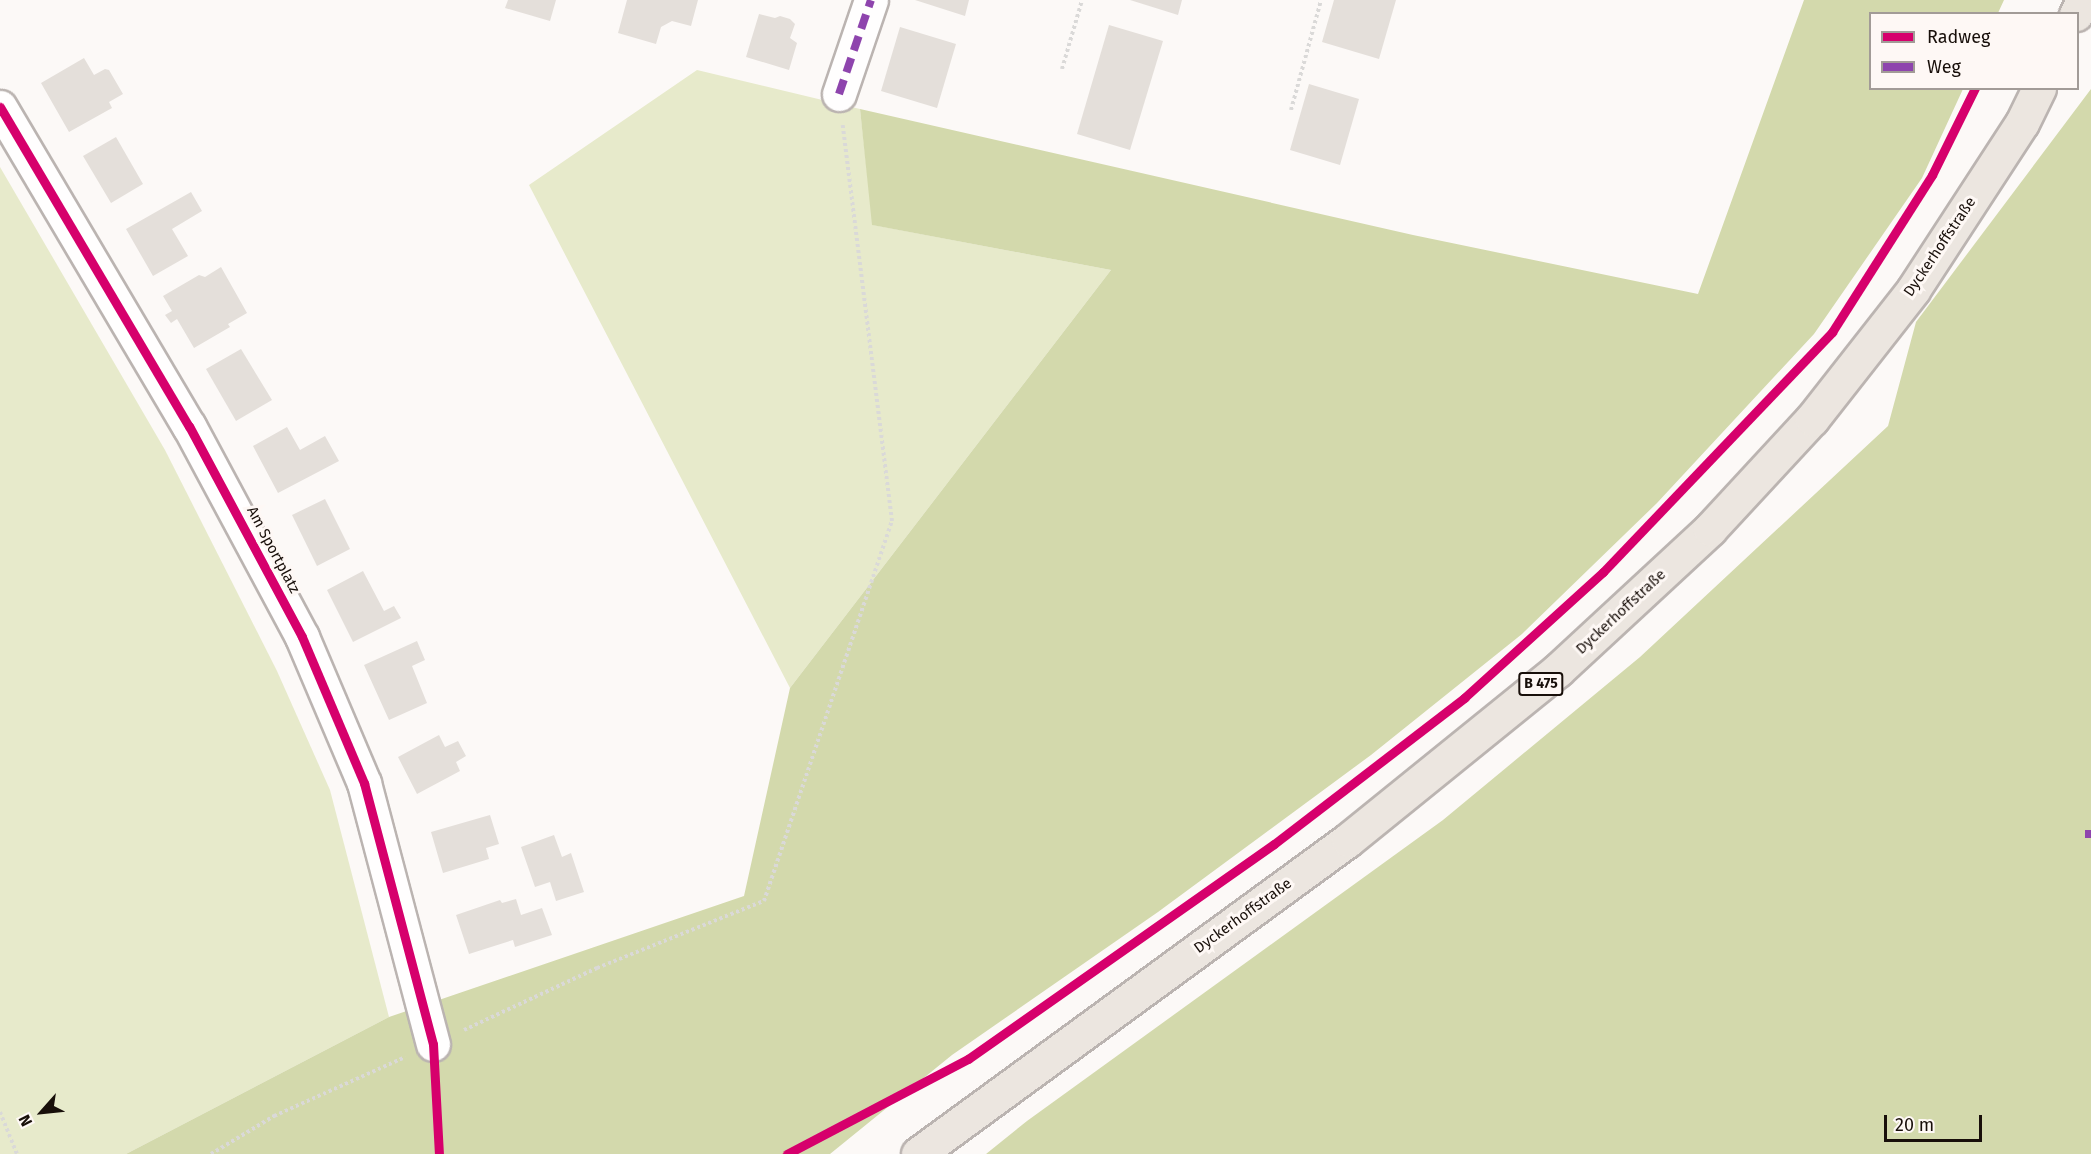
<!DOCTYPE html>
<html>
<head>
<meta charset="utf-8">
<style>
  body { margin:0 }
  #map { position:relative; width:2091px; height:1154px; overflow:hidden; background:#fcf9f7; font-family:"Fira Sans",sans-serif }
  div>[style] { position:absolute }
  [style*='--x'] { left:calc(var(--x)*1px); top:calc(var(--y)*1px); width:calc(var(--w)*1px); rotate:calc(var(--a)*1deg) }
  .green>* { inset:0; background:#e7eacb }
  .forest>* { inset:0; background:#d3d9ac }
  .building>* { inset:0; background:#e4dfda }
  .path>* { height:4px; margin-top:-2px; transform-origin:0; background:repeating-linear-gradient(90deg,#dad9d8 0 3px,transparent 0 6px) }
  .roads { filter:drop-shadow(2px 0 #bbb4b1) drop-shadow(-2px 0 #bbb4b1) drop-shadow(0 2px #bbb4b1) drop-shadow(0 -2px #bbb4b1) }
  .minor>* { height:33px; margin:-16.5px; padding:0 16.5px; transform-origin:16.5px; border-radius:16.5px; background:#fffefe }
  .primary>* { height:33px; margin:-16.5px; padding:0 16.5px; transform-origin:16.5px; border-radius:16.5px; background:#ece6e0 }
  .quiet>* { height:8px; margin-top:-4px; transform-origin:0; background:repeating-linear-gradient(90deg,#8e44ad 0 15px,transparent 0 23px) }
  .cycleway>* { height:9px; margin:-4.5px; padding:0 4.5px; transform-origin:4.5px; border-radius:4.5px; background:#d6006c }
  span { translate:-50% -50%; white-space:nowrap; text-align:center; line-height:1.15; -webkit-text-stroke:6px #fef8f5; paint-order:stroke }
  .shield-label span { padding:2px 4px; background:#fef8f5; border:2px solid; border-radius:4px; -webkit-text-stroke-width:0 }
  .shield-label { font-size:14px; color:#180f0a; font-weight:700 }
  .street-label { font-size:15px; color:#180f0a }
  .legend { position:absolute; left:1869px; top:12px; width:210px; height:78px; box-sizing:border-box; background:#fef8f5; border:2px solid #a29b97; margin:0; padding:8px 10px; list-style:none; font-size:18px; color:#180f0a }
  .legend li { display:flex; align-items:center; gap:12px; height:30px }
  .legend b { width:30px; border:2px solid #a29b97 }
  .north { position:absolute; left:12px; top:1082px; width:60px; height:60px; -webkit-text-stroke:4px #fef8f5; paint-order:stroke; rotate:243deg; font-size:16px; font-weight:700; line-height:24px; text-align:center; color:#180f0a }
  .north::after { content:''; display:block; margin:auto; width:21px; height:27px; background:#180f0a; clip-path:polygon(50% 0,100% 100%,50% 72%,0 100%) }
  .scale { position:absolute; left:1884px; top:1115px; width:98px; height:27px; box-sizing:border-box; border:3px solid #180f0a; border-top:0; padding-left:8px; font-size:18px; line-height:21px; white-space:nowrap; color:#180f0a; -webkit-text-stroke:4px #fef8f5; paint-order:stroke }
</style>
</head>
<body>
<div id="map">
  <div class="green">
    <div style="clip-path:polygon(697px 70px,860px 109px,873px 225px,1111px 270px,790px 688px,529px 185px)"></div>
    <div style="clip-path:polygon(0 167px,165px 450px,277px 671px,330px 790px,389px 1017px,126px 1154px,0 1154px)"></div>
  </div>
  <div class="forest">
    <div style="clip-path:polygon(1804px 0,2004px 0,1998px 13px,1870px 14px,1870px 88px,1963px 89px,1922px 178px,1814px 334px,1657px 503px,1522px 634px,1371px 755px,1158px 912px,952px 1055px,830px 1154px,126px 1154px,389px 1017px,744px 896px,790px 688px,1111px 270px,872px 225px,860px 109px,1413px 235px,1698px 294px)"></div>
    <div style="clip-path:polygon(2091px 89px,2091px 1154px,986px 1154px,1027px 1121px,1443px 820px,1640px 657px,1888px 426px,1916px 322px)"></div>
  </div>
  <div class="building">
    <div style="clip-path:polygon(508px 0,556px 0,550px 21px,505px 8px)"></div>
    <div style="clip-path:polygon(627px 0,698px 0,691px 26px,672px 21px,661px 27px,656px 44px,618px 33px)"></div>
    <div style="clip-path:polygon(915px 0,969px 0,965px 16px)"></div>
    <div style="clip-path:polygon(1130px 0,1182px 0,1178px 15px)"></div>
    <div style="clip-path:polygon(1334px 0,1396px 0,1379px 59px,1322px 42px)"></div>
    <div style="clip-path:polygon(759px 14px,775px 18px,780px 16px,790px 19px,795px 24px,790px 38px,797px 43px,789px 70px,746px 57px)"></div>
    <div style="clip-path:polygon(1109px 25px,1163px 41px,1130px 150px,1077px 134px)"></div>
    <div style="clip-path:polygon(900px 27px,956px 44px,937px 108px,881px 91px)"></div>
    <div style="clip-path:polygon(84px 58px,94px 75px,105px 69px,109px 70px,123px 94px,109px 102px,112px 108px,69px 132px,41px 83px)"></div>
    <div style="clip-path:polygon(1309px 84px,1359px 99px,1340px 165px,1290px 150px)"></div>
    <div style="clip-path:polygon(116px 137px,143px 184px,111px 203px,83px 156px)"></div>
    <div style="clip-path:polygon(191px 192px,202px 211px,172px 229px,188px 256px,153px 276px,126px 229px)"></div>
    <div style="clip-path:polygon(221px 267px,247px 313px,228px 324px,230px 327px,194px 348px,177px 319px,171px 323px,165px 315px,172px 311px,163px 296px,199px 275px,205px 277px)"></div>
    <div style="clip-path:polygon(241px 349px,272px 400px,236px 421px,206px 369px)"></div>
    <div style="clip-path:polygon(287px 427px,300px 450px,325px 436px,339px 461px,278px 493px,253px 446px)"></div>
    <div style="clip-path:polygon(325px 499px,350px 549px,317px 566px,292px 515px)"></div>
    <div style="clip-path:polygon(363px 571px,384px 611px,394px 606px,401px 618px,353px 642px,327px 590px)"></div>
    <div style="clip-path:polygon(417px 641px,425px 660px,412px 666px,427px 703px,389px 720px,364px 665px)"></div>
    <div style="clip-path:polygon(439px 735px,445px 747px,458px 741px,466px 756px,456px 762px,460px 771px,417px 794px,398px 757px)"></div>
    <div style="clip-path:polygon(490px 815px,499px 844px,486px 848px,489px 859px,443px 873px,431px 832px)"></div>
    <div style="clip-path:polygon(554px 835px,562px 857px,571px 853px,584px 892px,556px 901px,550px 882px,535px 887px,521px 847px)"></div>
    <div style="clip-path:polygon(516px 899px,521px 915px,542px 908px,552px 935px,515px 947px,513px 940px,469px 954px,456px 915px,500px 900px,502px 903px)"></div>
  </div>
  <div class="path">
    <div style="--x:1062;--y:69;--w:72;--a:-73.8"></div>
    <div style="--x:1291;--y:110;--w:114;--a:-74.7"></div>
    <div style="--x:464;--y:1030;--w:147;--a:-25"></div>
    <div style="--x:597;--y:968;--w:180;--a:-21.9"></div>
    <div style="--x:764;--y:901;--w:401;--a:-71.4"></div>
    <div style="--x:892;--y:521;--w:399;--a:-97.1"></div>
    <div style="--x:0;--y:1112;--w:45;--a:68"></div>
    <div style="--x:211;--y:1154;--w:74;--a:-31.1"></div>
    <div style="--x:274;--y:1116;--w:144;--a:-24.2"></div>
  </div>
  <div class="roads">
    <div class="minor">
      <div style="--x:839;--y:94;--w:99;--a:-71.2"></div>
      <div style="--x:0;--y:107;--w:371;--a:59.4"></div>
      <div style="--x:189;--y:426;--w:239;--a:61.8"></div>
      <div style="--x:302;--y:637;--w:159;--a:67"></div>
      <div style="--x:364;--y:783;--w:270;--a:75.2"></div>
    </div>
    <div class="primary">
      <div style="--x:2076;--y:14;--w:16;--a:-63"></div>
      <div style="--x:918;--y:1154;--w:532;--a:-36.14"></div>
      <div style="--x:1348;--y:840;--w:270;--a:-39"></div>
      <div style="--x:1558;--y:670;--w:207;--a:-42.8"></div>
      <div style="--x:1710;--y:529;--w:150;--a:-47.2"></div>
      <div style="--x:1812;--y:419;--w:164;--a:-51.9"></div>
      <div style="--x:1913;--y:290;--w:199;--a:-56.9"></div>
      <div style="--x:2022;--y:123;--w:39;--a:-64"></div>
    </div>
  </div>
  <div class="quiet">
    <div style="--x:839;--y:94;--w:99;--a:-71.2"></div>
    <div style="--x:2085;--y:834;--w:6;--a:0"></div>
  </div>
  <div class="cycleway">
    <div style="--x:0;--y:107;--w:371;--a:59.4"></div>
    <div style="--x:189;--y:426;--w:239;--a:61.8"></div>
    <div style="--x:302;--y:637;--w:159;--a:67"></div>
    <div style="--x:364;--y:783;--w:270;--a:75.2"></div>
    <div style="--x:433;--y:1044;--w:110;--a:86.9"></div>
    <div style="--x:787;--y:1154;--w:204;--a:-27.7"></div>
    <div style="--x:968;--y:1059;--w:374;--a:-35.1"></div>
    <div style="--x:1274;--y:844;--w:240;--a:-37.5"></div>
    <div style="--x:1464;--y:698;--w:188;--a:-42.2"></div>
    <div style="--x:1603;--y:572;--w:332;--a:-46.3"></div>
    <div style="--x:1832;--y:332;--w:186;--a:-57.5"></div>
    <div style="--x:1932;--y:175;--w:97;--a:-63.7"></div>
  </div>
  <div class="shield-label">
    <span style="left:1541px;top:684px">B 475</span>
  </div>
  <div class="street-label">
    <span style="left:1940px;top:247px;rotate:-56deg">Dyckerhoffstraße</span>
    <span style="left:273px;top:550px;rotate:62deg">Am Sportplatz</span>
    <span style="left:1621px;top:612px;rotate:-43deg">Dyckerhoffstraße</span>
    <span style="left:1243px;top:916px;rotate:-36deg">Dyckerhoffstraße</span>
  </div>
  <ul class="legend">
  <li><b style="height:8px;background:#d6006c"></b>Radweg</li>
  <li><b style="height:8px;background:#8e44ad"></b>Weg</li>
  </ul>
  <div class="north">N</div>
  <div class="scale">20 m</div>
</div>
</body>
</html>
